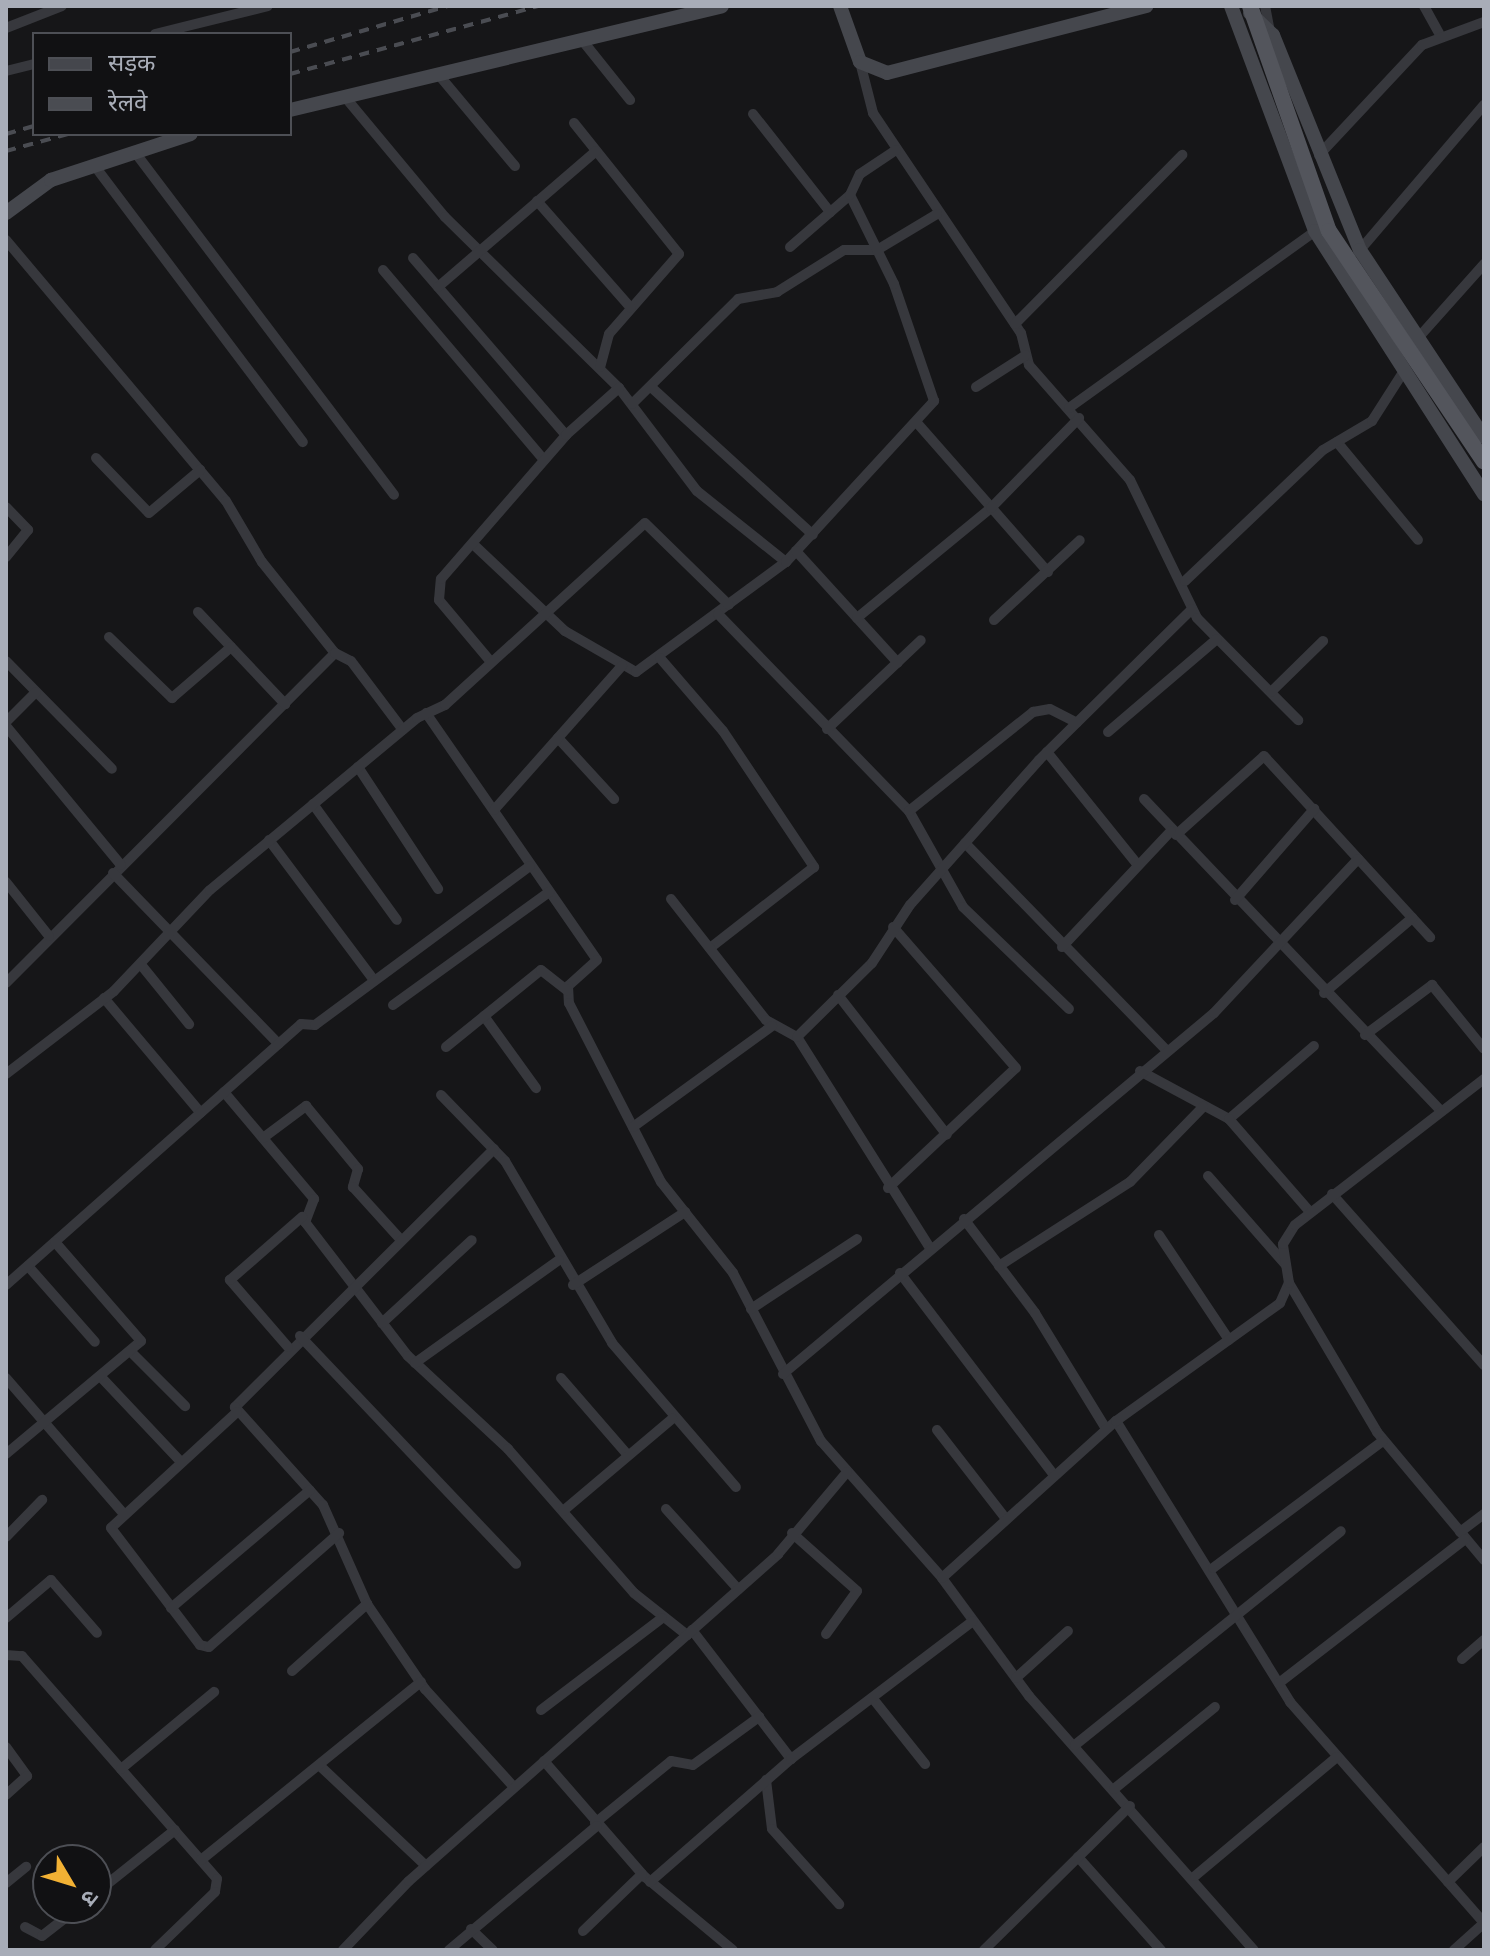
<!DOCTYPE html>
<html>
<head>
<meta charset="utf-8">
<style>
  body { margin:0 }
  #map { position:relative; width:1490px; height:1956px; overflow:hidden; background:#161618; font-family:"Nunito Sans","Noto Sans Devanagari",sans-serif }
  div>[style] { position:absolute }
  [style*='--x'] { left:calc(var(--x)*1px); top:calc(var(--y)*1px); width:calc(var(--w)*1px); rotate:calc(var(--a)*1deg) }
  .minor>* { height:10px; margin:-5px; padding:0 5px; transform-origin:5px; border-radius:5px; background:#37383d }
  .secondary>* { height:14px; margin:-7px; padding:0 7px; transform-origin:7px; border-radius:7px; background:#45474d }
  .rail>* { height:4px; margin-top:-2px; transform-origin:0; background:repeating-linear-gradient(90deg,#4a4c52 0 10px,transparent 0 18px) }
  .primary-bridge>* { height:16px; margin:-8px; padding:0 8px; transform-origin:8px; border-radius:8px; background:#53555c }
  span { translate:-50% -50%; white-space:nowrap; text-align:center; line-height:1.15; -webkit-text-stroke:6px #111113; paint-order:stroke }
  .frame { position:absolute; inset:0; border:8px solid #a8adb8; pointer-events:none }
  .legend { position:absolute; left:32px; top:32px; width:260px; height:104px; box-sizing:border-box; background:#111113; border:2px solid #4d4f55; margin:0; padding:10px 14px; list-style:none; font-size:24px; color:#a8adb8 }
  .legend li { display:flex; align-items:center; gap:16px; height:40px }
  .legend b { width:40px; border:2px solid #4d4f55 }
  .north { position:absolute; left:32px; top:1844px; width:80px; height:80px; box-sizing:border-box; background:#111113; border:2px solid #4d4f55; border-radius:50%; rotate:128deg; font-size:22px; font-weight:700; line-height:32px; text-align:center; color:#a8adb8 }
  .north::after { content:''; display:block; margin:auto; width:28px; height:36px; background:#f2b134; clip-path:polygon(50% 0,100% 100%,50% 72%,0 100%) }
</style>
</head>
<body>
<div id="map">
  <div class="minor">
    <div style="--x:1265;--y:6;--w:21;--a:79"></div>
    <div style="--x:1424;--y:6;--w:31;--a:61"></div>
    <div style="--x:6;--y:28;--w:60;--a:-21.4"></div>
    <div style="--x:155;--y:34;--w:116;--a:-13.9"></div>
    <div style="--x:582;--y:40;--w:77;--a:51.3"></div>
    <div style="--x:860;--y:62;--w:53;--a:75.7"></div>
    <div style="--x:873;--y:113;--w:265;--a:56.1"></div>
    <div style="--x:1021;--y:333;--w:33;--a:76"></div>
    <div style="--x:1029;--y:365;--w:153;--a:48.7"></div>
    <div style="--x:1130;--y:480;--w:153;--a:64.1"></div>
    <div style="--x:1197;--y:618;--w:144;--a:45.3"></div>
    <div style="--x:6;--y:71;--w:29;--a:-14"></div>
    <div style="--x:438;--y:74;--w:120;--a:50.1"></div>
    <div style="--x:345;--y:97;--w:156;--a:50.2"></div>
    <div style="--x:445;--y:217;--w:244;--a:44.5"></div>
    <div style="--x:619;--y:388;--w:129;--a:52.9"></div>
    <div style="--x:697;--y:491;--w:114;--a:38.6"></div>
    <div style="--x:753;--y:114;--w:125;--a:51.8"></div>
    <div style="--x:574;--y:123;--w:168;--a:51.3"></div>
    <div style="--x:679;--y:254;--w:106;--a:131.2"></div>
    <div style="--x:609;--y:334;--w:34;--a:105"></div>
    <div style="--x:134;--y:151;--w:431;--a:52.9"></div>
    <div style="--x:1319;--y:155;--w:151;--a:-46.9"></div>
    <div style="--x:1422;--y:45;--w:66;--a:-20.4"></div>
    <div style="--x:94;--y:165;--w:347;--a:53"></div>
    <div style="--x:537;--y:201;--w:142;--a:48.7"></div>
    <div style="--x:6;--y:240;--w:341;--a:49.9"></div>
    <div style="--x:226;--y:501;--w:71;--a:59.5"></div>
    <div style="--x:262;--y:562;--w:117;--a:51.3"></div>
    <div style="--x:335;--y:653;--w:466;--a:134.9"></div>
    <div style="--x:790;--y:247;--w:79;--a:-40.9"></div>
    <div style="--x:1360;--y:250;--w:191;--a:-49.5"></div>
    <div style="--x:413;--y:258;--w:234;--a:49.2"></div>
    <div style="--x:383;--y:270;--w:249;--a:49.7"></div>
    <div style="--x:438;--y:287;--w:208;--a:-40.7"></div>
    <div style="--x:1015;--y:324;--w:238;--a:-45.3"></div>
    <div style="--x:1419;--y:337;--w:98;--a:-48.3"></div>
    <div style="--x:651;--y:387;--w:219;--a:42.4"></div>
    <div style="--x:976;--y:387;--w:59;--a:-32.6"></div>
    <div style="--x:632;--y:404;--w:149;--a:-44.7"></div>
    <div style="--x:738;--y:299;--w:40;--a:-10"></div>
    <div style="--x:777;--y:292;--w:79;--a:-32.1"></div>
    <div style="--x:844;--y:250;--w:33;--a:0"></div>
    <div style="--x:877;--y:250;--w:70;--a:-31"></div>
    <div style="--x:1069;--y:408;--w:303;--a:-35.7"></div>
    <div style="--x:918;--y:424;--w:197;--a:48.7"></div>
    <div style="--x:1337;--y:442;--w:127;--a:50.4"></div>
    <div style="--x:96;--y:458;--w:76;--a:46.1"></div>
    <div style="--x:149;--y:513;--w:67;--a:-40.1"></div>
    <div style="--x:6;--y:507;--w:32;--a:46"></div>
    <div style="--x:28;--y:530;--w:35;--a:129"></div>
    <div style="--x:473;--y:544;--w:127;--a:43.4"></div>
    <div style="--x:565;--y:631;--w:82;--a:30"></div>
    <div style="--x:636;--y:672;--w:186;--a:-36.3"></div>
    <div style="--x:786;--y:562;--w:219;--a:-47.4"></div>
    <div style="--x:934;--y:401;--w:124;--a:-108.9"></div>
    <div style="--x:894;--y:284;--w:99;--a:-116.3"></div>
    <div style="--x:850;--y:195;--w:23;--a:-65"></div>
    <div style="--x:860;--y:174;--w:43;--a:-33.7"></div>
    <div style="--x:796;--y:551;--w:151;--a:47.7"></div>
    <div style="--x:1185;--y:581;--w:190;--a:-43.5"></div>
    <div style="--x:1323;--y:450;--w:57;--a:-30.6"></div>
    <div style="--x:1372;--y:421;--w:59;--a:-57.4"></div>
    <div style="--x:198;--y:612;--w:127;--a:46.6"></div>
    <div style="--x:718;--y:614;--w:274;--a:45.9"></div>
    <div style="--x:909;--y:811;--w:110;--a:60.6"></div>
    <div style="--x:963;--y:907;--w:147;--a:43.9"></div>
    <div style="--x:857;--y:618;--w:173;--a:-39.4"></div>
    <div style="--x:991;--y:508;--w:126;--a:-45.6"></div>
    <div style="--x:994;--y:620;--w:117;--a:-42.9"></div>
    <div style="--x:109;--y:637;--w:88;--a:44.1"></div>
    <div style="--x:172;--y:698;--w:78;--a:-40.8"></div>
    <div style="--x:335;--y:653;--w:18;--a:27"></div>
    <div style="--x:351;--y:661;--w:86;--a:53"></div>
    <div style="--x:660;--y:658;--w:96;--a:49.2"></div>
    <div style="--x:723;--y:731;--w:164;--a:56.2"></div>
    <div style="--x:814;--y:867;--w:132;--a:142.1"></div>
    <div style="--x:6;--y:661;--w:151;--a:45.5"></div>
    <div style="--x:491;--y:662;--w:81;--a:-130"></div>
    <div style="--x:439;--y:600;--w:21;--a:-85"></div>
    <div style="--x:441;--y:579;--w:191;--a:-49"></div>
    <div style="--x:566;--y:435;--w:71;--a:-41.6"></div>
    <div style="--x:1271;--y:692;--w:73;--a:-44.4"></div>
    <div style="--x:426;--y:713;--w:300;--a:55.3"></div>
    <div style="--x:597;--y:960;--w:39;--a:138"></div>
    <div style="--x:568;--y:986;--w:17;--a:87"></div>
    <div style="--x:569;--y:1003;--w:201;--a:62.8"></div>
    <div style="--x:661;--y:1182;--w:116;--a:51.6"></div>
    <div style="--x:733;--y:1273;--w:190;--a:62.4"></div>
    <div style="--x:821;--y:1441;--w:183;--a:48.5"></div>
    <div style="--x:942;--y:1578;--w:147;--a:53.6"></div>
    <div style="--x:1029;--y:1696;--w:339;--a:48.5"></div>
    <div style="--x:6;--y:722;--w:42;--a:-45"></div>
    <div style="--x:6;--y:726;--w:180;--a:50.4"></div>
    <div style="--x:827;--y:729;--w:129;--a:-43.4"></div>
    <div style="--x:1108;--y:732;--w:143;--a:-40.5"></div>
    <div style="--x:558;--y:738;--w:83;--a:47.4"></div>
    <div style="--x:1047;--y:752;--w:145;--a:51.2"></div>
    <div style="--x:358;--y:767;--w:146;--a:56.7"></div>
    <div style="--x:1144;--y:799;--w:431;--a:46.4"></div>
    <div style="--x:313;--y:804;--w:143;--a:54.1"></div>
    <div style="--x:494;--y:810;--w:193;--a:-48.4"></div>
    <div style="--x:909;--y:811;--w:159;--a:-38.6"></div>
    <div style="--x:1033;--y:712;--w:17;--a:-10"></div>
    <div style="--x:1050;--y:709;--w:30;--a:27"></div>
    <div style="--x:1176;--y:835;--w:118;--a:-41.9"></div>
    <div style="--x:1264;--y:756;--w:246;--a:47.5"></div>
    <div style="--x:269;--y:840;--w:174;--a:53.2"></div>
    <div style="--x:965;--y:843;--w:290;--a:45.8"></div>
    <div style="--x:113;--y:873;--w:238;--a:45.9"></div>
    <div style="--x:6;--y:882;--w:69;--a:51.5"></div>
    <div style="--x:671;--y:899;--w:154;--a:51.9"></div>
    <div style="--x:766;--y:1020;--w:35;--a:29"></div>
    <div style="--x:1235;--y:900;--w:121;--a:-49"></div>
    <div style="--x:1062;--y:947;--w:159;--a:-46.8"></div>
    <div style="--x:142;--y:966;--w:75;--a:51"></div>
    <div style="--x:1324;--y:993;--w:116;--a:-40.4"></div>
    <div style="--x:838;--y:995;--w:177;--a:52.1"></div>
    <div style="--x:104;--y:998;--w:150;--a:49.9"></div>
    <div style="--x:393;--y:1005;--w:193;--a:-35.9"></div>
    <div style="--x:484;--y:1016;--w:89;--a:54.2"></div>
    <div style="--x:1365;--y:1035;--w:84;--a:-36.7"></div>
    <div style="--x:1432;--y:985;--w:82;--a:50.9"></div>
    <div style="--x:446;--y:1047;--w:122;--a:-39"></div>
    <div style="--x:541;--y:970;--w:33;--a:38"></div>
    <div style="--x:1140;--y:1071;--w:101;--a:28.3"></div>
    <div style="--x:1229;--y:1119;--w:112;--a:-40.7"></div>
    <div style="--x:6;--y:1074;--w:136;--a:-37.5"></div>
    <div style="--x:114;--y:991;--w:139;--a:-46.5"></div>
    <div style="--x:210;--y:890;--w:269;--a:-39.7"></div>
    <div style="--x:417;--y:718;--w:31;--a:-25"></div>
    <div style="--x:445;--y:705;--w:270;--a:-42.3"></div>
    <div style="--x:645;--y:523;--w:117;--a:44.3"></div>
    <div style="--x:224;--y:1092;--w:140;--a:49.9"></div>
    <div style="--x:314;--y:1199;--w:25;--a:111"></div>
    <div style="--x:305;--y:1222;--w:169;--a:52.5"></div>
    <div style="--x:408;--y:1356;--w:137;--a:42.9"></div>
    <div style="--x:508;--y:1449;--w:191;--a:48.8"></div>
    <div style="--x:634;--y:1593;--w:68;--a:38.4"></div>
    <div style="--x:441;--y:1095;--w:92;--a:45.9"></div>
    <div style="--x:505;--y:1161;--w:211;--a:59.5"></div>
    <div style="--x:612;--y:1343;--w:190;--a:49.3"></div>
    <div style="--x:1229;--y:1119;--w:123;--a:48.9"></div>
    <div style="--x:633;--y:1127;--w:172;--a:-36"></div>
    <div style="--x:263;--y:1138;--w:54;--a:-36.7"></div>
    <div style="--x:306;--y:1106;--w:82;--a:50.5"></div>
    <div style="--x:358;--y:1169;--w:19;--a:106"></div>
    <div style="--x:353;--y:1187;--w:72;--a:47.8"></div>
    <div style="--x:494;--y:1149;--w:366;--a:135.1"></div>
    <div style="--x:235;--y:1407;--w:132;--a:48.1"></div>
    <div style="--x:323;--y:1505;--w:108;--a:66"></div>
    <div style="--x:367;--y:1604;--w:103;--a:55.7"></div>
    <div style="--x:425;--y:1689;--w:132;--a:47.8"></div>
    <div style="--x:1208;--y:1176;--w:118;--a:48.8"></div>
    <div style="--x:888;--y:1188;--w:175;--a:-43.2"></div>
    <div style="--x:1016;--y:1068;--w:187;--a:-131.1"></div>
    <div style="--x:1332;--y:1194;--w:229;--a:48.4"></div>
    <div style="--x:964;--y:1219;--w:118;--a:52.9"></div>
    <div style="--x:1035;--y:1313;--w:136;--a:58.5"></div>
    <div style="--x:1159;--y:1235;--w:126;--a:56.3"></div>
    <div style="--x:930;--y:1248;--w:249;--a:-122.2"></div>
    <div style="--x:797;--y:1037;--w:105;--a:-44.6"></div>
    <div style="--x:872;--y:963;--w:69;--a:-56.8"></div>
    <div style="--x:910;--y:905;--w:194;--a:-48.3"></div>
    <div style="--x:1039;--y:760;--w:215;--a:-44.6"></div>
    <div style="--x:28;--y:1266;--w:101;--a:48.6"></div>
    <div style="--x:999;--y:1266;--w:156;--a:-32.7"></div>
    <div style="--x:1130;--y:1182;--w:105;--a:-45.8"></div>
    <div style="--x:900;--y:1273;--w:254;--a:52.7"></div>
    <div style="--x:1289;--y:1283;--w:173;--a:59.4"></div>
    <div style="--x:1377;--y:1432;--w:167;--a:50.1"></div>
    <div style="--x:6;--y:1285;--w:394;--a:-41.5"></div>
    <div style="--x:301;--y:1024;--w:14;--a:4"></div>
    <div style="--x:315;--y:1025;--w:267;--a:-36.5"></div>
    <div style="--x:573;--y:1285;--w:134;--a:-33.1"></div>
    <div style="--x:751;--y:1309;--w:127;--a:-33.4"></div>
    <div style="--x:382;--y:1323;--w:122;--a:-42.7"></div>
    <div style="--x:300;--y:1336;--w:314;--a:46.5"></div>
    <div style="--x:288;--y:1347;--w:89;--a:-130.9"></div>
    <div style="--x:230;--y:1280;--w:96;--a:-41.2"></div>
    <div style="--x:130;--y:1351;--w:78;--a:45"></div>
    <div style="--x:415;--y:1363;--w:177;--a:-35.6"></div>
    <div style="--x:783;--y:1374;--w:562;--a:-39.95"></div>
    <div style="--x:1214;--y:1013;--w:211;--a:-46.9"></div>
    <div style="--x:100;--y:1376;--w:118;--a:46.7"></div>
    <div style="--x:6;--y:1378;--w:179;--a:49.1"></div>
    <div style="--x:561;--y:1378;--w:99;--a:49.1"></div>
    <div style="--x:237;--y:1412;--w:171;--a:137.4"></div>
    <div style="--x:111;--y:1528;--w:147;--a:52.7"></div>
    <div style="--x:200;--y:1645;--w:9;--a:13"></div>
    <div style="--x:209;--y:1647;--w:173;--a:-41.2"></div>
    <div style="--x:1116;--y:1421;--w:331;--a:58.2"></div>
    <div style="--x:1290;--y:1702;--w:294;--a:48.7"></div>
    <div style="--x:937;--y:1430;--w:113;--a:52.2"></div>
    <div style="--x:6;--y:1454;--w:176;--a:-39.9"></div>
    <div style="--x:141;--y:1341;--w:131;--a:-131"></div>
    <div style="--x:666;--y:1509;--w:108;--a:48"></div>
    <div style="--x:563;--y:1511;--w:143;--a:-40.2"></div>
    <div style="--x:1460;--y:1532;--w:30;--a:-37"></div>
    <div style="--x:792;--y:1533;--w:87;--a:41.7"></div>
    <div style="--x:857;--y:1591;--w:53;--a:125.8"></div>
    <div style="--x:6;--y:1537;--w:52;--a:-45.8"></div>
    <div style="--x:1213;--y:1568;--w:212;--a:-36.8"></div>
    <div style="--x:942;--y:1578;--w:234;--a:-42.1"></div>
    <div style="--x:1116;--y:1421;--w:202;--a:-35.7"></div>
    <div style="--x:1280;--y:1303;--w:22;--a:-66"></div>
    <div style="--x:1289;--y:1283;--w:39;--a:-99"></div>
    <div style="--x:1283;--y:1244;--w:22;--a:-58"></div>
    <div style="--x:1295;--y:1225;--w:239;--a:-37.7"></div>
    <div style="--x:171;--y:1608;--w:182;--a:-40.3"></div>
    <div style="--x:6;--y:1618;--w:59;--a:-40.2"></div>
    <div style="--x:51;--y:1580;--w:70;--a:49"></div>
    <div style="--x:692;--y:1630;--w:163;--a:52.5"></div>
    <div style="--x:6;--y:1655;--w:16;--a:4"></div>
    <div style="--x:22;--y:1656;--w:296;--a:48.8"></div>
    <div style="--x:217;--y:1879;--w:13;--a:99"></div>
    <div style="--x:215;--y:1892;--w:83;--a:136"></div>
    <div style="--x:1462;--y:1659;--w:29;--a:-41"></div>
    <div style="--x:292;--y:1671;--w:101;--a:-41.8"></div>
    <div style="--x:1016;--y:1678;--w:70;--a:-42.1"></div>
    <div style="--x:1279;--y:1683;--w:235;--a:-37.7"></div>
    <div style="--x:874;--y:1700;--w:82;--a:51.4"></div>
    <div style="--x:541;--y:1710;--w:152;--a:-37.2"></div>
    <div style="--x:1075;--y:1745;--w:341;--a:-38.8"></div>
    <div style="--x:6;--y:1747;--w:36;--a:54"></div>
    <div style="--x:27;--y:1776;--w:28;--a:138"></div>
    <div style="--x:544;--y:1761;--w:154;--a:49"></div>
    <div style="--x:645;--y:1877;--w:114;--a:39.7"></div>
    <div style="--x:319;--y:1765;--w:147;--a:43.3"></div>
    <div style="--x:121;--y:1769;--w:121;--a:-39.6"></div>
    <div style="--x:766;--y:1780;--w:49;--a:83"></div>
    <div style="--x:772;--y:1829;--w:101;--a:48.2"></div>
    <div style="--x:1114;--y:1789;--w:130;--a:-39.1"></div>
    <div style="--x:595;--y:1823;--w:98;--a:-39.2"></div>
    <div style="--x:671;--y:1761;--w:22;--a:10"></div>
    <div style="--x:693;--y:1765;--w:82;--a:-36"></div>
    <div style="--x:1078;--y:1857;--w:125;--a:48.3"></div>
    <div style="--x:201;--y:1860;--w:283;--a:-39"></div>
    <div style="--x:1195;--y:1876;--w:185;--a:-40"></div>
    <div style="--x:650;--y:1882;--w:187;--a:-41.1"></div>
    <div style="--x:791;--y:1759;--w:228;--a:-37.2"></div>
    <div style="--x:1448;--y:1882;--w:50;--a:-44.2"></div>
    <div style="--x:6;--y:1883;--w:26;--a:-39"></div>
    <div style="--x:96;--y:1893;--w:101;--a:-38.6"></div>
    <div style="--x:25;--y:1927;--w:19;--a:28"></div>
    <div style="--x:42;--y:1936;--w:46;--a:-37.9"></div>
    <div style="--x:471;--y:1929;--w:30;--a:44"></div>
    <div style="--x:583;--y:1931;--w:82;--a:-44"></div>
    <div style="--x:343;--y:1950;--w:95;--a:-46.3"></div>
    <div style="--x:409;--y:1881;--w:493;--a:-41.5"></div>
    <div style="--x:778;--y:1554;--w:107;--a:-49.9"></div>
    <div style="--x:449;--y:1950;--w:193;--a:-40"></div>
    <div style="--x:984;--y:1950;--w:205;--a:-44.6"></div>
    <div style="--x:1454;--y:1950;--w:40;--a:-42"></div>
  </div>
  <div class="secondary">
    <div style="--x:840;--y:6;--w:59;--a:70.3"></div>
    <div style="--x:860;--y:62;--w:29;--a:22"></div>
    <div style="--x:887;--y:73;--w:268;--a:-14.5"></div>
    <div style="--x:1231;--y:6;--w:240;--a:69.5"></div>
    <div style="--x:1315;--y:231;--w:313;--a:57.3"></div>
    <div style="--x:1250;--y:13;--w:32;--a:44"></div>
    <div style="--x:1273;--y:35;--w:232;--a:68"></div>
    <div style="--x:1360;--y:250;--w:224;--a:56.5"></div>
    <div style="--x:290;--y:110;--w:444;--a:-13.5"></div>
    <div style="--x:6;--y:213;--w:56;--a:-36.3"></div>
    <div style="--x:51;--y:180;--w:147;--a:-18.2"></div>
  </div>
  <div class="rail">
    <div style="--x:290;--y:52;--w:164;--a:-16.3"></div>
    <div style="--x:290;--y:74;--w:257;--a:-15.3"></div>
    <div style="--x:6;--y:134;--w:29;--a:-16"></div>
    <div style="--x:6;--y:151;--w:64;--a:-15.3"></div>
  </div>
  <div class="primary-bridge">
    <div style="--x:1250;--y:6;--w:238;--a:70.7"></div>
    <div style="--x:1329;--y:231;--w:278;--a:56.1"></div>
  </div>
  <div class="frame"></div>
  <ul class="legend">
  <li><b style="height:10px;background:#45474d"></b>सड़क</li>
  <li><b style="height:10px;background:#4a4c52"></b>रेलवे</li>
  </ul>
  <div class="north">उ</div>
</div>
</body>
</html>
